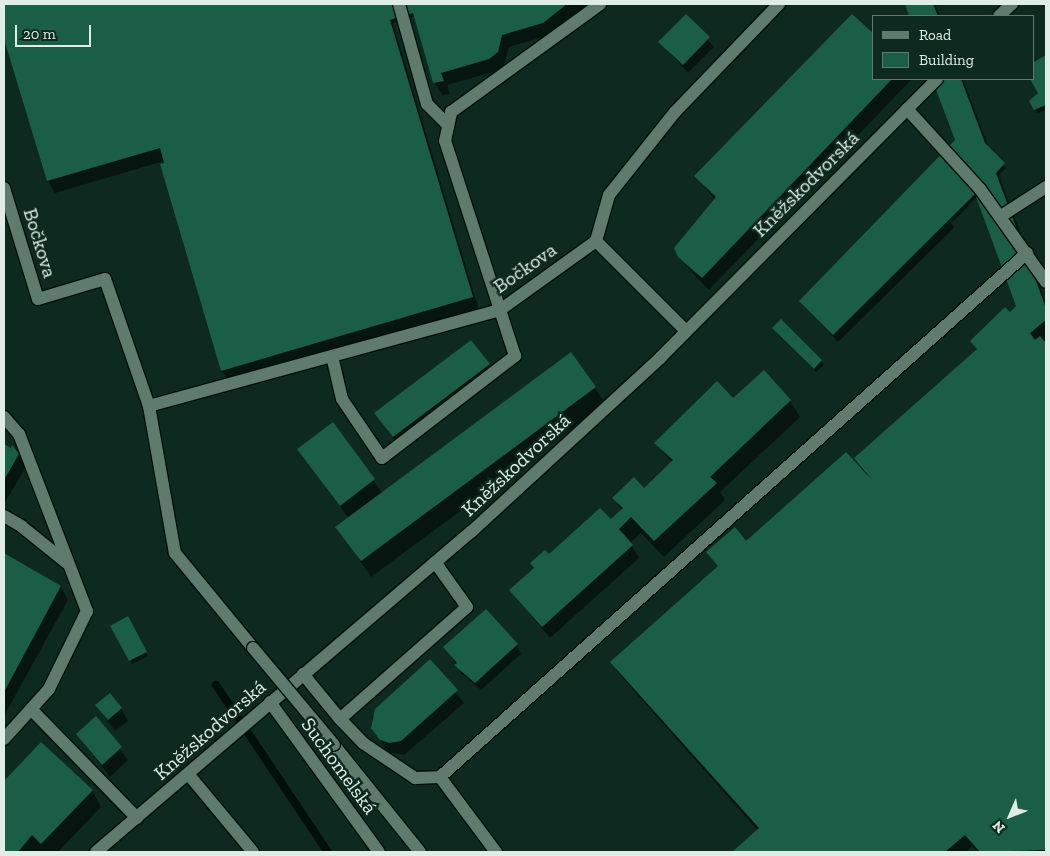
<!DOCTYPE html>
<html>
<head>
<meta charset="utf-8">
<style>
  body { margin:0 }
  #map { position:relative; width:1050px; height:856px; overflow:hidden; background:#0e291f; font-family:"Zilla Slab",serif }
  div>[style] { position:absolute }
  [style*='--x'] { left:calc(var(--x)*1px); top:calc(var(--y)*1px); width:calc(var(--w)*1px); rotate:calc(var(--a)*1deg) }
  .shadow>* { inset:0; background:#0007 }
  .stream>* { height:8px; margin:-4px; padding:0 4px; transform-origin:4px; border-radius:4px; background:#000f09 }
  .building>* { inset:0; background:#1a5e47 }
  .roads { filter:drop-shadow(1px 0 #001109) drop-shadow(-1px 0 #001109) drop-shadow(0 1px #001109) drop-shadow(0 -1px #001109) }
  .minor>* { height:12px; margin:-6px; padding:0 6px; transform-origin:6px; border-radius:6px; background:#5e7b6e }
  .bridges { filter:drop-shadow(1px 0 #001109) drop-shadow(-1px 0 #001109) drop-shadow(0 1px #001109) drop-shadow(0 -1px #001109) }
  .minor-bridge>* { height:12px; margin:-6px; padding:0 6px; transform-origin:6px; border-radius:6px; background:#5e7b6e }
  span { translate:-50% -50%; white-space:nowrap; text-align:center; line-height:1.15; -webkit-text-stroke:5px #0e291f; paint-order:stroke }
  .street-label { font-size:20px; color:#deede6 }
  .frame { position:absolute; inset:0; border:5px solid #deede6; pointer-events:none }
  .legend { position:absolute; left:872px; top:15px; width:162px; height:65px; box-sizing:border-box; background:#0e291f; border:1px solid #61776f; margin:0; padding:6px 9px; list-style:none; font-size:15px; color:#deede6 }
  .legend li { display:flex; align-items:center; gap:10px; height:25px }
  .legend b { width:25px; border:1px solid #61776f }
  .north { position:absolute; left:985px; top:791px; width:50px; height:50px; -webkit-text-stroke:4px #0e291f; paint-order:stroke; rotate:226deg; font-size:14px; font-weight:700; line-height:20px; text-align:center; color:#deede6 }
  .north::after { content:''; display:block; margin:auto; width:18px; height:22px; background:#deede6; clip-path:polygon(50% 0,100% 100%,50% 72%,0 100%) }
  .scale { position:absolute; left:15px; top:25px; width:76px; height:22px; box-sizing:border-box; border:2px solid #deede6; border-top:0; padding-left:6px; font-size:15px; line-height:18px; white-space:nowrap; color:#deede6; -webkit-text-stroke:4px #0e291f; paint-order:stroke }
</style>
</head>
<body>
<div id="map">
  <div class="shadow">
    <div style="clip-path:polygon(4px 4px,587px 4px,588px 5px,550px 35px,509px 47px,504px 65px,496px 71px,447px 85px,450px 94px,442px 95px,435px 83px,416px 16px,393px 23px,479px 310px,230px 383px,222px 371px,162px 164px,164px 161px,55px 193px,48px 181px,4px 35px)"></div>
    <div style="clip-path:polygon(906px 4px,935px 4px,940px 16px,911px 16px)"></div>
    <div style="clip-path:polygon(686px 15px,714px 47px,688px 73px,660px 42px)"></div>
    <div style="clip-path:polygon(1046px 56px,1046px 110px,1037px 113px,1030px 101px,1040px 94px,1031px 79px,1034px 79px,1034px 64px)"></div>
    <div style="clip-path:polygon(874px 79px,912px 79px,709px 290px,683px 263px,707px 281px,682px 259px,715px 200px,696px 176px)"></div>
    <div style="clip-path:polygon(934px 79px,963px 79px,990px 150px,1006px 168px,999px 175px,1046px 302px,1046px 852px,978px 852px,972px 846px,966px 852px,734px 852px,758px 831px,619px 674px,612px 662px,719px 567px,710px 556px,746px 542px,863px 471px,856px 458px,1014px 318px,1017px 306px,977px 197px,953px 222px,949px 219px,954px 228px,838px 342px,800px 301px,957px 141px)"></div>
    <div style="clip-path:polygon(781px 321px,821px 361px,824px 365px,816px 372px,776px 332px)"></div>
    <div style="clip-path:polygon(489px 365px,496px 377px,401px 449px,375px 413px)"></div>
    <div style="clip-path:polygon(764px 372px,790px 401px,800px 417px,720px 492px,725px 500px,664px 557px,641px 533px,630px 543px,639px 558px,550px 638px,510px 590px,534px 569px,531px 564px,615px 527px,622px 511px,614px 498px,644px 490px,672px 463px,656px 443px,732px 399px)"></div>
    <div style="clip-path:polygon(595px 387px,605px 404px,371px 577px,337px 527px,349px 519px,299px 449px,333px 424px,383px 494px)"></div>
    <div style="clip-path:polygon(4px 445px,17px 450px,26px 467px,4px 504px)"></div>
    <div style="clip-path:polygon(4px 555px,61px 587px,68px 600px,4px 716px)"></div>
    <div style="clip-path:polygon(128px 618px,148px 656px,132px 664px,112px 626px)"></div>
    <div style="clip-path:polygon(517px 645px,521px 654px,481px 690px,461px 673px,445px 647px)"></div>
    <div style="clip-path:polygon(430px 661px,464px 703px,404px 755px,388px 752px,374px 731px,372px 718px,376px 710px)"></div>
    <div style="clip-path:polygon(97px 706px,121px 708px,128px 721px,115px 731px)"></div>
    <div style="clip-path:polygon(96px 718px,128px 760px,110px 777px,77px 734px)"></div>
    <div style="clip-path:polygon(41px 743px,92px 790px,101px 807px,58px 852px,4px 852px,4px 783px)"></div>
  </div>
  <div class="stream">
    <div style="--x:216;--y:685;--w:201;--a:56.2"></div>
  </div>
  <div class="building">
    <div style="clip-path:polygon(4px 4px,567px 4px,543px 23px,502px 35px,498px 52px,489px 59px,441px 73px,444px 81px,433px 83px,413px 13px,390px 20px,473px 297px,221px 371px,160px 164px,164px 163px,160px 148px,47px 181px,4px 39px)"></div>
    <div style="clip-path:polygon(905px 4px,933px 4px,938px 16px,909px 16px)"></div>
    <div style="clip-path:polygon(686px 14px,710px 37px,683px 65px,658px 42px)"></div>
    <div style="clip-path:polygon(852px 14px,874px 34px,874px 79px,892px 79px,702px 278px,678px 257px,674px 248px,716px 197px,694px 176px)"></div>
    <div style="clip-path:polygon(1046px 55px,1046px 105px,1034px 110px,1029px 101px,1038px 93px,1030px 79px,1034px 79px,1034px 62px)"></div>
    <div style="clip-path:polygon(932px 79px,961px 79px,985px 143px,1005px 163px,996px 173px,1046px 308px,1046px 320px,1030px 333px,1035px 340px,1040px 336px,1046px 343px,1046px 850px,980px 852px,965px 835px,945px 852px,732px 852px,759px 828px,610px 662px,718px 566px,706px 552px,735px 527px,746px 541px,846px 452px,873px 481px,854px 458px,977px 349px,970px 341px,1005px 307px,1010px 312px,1016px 306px,975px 194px,833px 335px,799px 301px,955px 140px)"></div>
    <div style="clip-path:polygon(781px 319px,822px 360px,814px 369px,772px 328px)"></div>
    <div style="clip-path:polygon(471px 340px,490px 364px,393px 437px,374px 413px)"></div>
    <div style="clip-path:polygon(571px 352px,596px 387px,361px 561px,335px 527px)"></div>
    <div style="clip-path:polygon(764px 370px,791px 400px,710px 477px,717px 483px,654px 541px,631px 517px,619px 529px,633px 545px,542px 627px,509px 590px,534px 568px,530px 563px,545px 550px,549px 554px,600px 508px,611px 519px,623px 508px,612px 498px,634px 477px,644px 488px,673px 460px,654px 443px,717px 381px,733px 398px)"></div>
    <div style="clip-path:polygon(333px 422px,375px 479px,340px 506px,297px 449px)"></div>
    <div style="clip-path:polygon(4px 444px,11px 448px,12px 445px,19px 454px,4px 480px)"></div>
    <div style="clip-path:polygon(4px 553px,61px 586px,4px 692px)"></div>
    <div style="clip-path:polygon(486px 609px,518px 644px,475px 683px,454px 665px,457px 663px,443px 647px)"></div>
    <div style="clip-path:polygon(128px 616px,147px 652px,129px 661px,110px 626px)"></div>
    <div style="clip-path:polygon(430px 659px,458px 690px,401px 741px,390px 743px,380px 740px,371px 728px,375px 709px)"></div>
    <div style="clip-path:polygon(110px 693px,122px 708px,108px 720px,95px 705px)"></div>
    <div style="clip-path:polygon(96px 716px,122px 747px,102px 765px,76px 734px)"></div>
    <div style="clip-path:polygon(41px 742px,93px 790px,41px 844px,32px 835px,18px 852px,4px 852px,4px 781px)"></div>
  </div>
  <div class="roads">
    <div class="minor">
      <div style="--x:399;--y:4;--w:104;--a:74.4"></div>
      <div style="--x:427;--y:104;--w:30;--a:45"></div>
      <div style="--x:999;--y:16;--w:18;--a:-43"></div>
      <div style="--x:907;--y:109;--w:108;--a:47.6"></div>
      <div style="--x:980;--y:189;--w:114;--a:54.6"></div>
      <div style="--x:4;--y:188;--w:116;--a:73"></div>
      <div style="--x:38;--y:299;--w:70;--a:-16.6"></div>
      <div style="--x:105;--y:279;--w:134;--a:70.9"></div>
      <div style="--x:149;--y:406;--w:149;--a:80"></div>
      <div style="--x:175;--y:553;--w:123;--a:50.6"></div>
      <div style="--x:1001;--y:216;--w:54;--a:-32.8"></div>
      <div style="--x:596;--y:241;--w:127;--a:45"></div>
      <div style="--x:332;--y:356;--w:44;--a:76.9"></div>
      <div style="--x:342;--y:399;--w:71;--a:55.9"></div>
      <div style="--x:382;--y:458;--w:168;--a:-37.5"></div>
      <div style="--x:515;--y:356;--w:226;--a:-108"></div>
      <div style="--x:445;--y:141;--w:30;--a:-78"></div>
      <div style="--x:451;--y:112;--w:184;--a:-35.9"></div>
      <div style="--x:149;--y:406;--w:364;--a:-15.3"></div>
      <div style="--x:500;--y:310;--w:118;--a:-35.7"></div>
      <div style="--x:596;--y:241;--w:48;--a:-74.2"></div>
      <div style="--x:609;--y:195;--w:106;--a:-51.5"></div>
      <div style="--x:675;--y:112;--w:150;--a:-46.1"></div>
      <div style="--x:4;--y:417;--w:23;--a:49"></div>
      <div style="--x:19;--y:434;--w:190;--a:69"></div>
      <div style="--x:87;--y:611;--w:87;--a:116"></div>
      <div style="--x:49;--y:689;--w:67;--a:132"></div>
      <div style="--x:4;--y:516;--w:20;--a:30"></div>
      <div style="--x:21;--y:526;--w:59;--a:38.8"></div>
      <div style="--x:303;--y:674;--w:58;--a:50.6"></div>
      <div style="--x:340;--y:719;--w:169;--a:-41.4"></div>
      <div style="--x:467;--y:607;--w:55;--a:-125.4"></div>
      <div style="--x:270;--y:702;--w:185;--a:54"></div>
      <div style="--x:31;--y:709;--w:152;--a:45.8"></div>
      <div style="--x:340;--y:719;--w:33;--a:46"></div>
      <div style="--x:363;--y:743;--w:63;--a:33.9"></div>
      <div style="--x:415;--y:778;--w:25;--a:-2"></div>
      <div style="--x:440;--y:777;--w:94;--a:53.3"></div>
      <div style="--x:334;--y:745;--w:137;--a:51.2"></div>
      <div style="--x:189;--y:775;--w:100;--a:50.3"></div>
      <div style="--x:440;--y:777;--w:787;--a:-41.75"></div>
      <div style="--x:96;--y:852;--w:493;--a:-40.5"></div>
      <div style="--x:471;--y:532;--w:257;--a:-42.6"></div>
      <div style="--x:660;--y:358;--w:393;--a:-45.2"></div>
    </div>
  </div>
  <div class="bridges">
    <div class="minor-bridge">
      <div style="--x:253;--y:648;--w:126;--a:50.1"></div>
    </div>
  </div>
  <div class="street-label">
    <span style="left:806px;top:184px;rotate:-45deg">Kněžskodvorská</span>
    <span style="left:40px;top:243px;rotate:73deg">Bočkova</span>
    <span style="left:525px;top:268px;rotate:-35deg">Bočkova</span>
    <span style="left:516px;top:465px;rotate:-43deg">Kněžskodvorská</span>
    <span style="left:210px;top:730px;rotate:-41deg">Kněžskodvorská</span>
    <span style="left:339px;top:766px;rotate:54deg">Suchomelská</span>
  </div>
  <div class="frame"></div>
  <ul class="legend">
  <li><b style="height:6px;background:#5e7b6e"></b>Road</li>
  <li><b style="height:14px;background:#1a5e47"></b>Building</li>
  </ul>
  <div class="north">N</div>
  <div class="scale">20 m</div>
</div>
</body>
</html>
